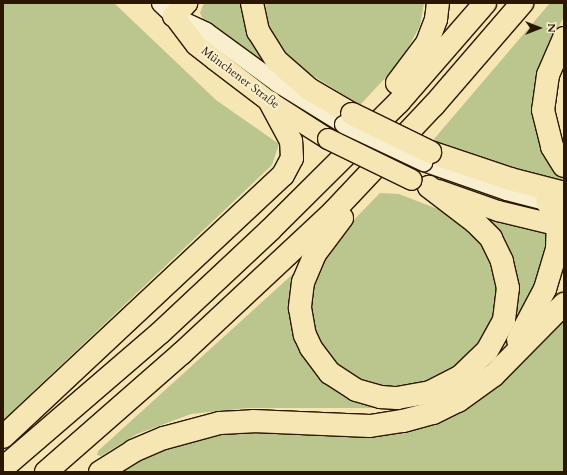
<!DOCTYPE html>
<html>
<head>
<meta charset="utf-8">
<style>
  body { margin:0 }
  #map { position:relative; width:567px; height:475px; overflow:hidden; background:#f6e6b4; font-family:Cardo,serif }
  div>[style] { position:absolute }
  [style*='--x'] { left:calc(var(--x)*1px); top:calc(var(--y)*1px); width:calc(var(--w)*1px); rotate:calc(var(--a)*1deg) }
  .green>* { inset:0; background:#bbc58e }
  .roads { filter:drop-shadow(1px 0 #2b1701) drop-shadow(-1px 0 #2b1701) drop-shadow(0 1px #2b1701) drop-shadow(0 -1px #2b1701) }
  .secondary>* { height:17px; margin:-8.5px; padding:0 8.5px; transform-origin:8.5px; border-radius:8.5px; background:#f9efce }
  .primary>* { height:20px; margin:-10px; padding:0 10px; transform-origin:10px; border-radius:10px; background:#f6e6b4 }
  .motorway>* { height:22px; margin:-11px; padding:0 11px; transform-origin:11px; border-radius:11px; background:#f6e6b4 }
  .bridges { filter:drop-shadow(1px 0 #2b1701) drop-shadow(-1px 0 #2b1701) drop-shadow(0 1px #2b1701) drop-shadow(0 -1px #2b1701) }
  .secondary-bridge>* { height:17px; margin:-8.5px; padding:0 8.5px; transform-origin:8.5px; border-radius:8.5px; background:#f9efce }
  .primary-bridge>* { height:20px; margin:-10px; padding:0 10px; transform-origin:10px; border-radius:10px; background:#f6e6b4 }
  .motorway-bridge>* { height:22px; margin:-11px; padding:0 11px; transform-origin:11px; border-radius:11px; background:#f6e6b4 }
  span { translate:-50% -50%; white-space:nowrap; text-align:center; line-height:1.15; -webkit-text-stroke:4px #f9efce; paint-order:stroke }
  .street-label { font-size:12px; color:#2b1701 }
  .frame { position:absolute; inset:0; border:4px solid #2b1701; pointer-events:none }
  .north { position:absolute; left:519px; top:8px; width:40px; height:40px; -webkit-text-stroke:3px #f9efce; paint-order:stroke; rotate:90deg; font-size:11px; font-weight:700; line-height:16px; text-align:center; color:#2b1701 }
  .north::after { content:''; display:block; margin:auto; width:14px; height:18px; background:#2b1701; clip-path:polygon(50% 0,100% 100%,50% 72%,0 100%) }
</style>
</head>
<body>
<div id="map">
  <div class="green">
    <div style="clip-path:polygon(3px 3px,114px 3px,216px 100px,279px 144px,272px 165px,3px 420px)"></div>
    <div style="clip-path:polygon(204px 3px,246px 3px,278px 77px,203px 19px,200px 13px)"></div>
    <div style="clip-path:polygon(265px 3px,424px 3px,420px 26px,400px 62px,360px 105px,304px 70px,286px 53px,269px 27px)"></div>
    <div style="clip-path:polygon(550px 3px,564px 3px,564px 16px,542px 60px,532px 102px,537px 136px,542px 148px,564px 177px,564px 184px,518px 172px,437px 143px,434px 139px)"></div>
    <div style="clip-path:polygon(380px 193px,399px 194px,448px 213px,477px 236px,494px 264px,497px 290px,492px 322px,478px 345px,457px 365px,434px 378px,421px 384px,396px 388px,367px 383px,341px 369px,319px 344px,310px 318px,312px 284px,319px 266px,343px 231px)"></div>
    <div style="clip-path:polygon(488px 217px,543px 232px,549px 236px,535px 283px,513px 330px,498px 231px)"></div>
    <div style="clip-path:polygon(294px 273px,296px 339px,396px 408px,247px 408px,191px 414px,137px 434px,101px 456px,97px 455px,98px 451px)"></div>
    <div style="clip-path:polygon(564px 316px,564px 472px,114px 472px,138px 456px,225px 428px,329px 434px,498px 384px,527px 357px)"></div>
  </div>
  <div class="roads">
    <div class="secondary">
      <div style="--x:160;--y:3;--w:19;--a:43"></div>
      <div style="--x:174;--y:16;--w:35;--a:25"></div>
      <div style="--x:206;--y:31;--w:88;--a:36.2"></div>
      <div style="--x:277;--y:83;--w:78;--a:31.8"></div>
      <div style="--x:423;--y:162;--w:88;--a:19.3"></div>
      <div style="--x:506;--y:191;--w:60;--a:14.5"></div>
    </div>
    <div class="primary">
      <div style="--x:174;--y:16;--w:36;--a:53"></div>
      <div style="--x:196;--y:45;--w:24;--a:38"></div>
      <div style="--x:215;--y:60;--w:69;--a:37.4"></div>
      <div style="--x:270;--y:102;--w:69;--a:32.5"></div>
      <div style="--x:438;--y:190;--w:64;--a:19.3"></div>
      <div style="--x:498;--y:211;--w:68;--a:13.6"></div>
    </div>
    <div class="motorway">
      <div style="--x:252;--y:3;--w:29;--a:78"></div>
      <div style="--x:258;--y:31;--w:36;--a:58"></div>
      <div style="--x:277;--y:61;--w:43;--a:41.2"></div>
      <div style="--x:309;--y:89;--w:50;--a:30.2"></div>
      <div style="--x:174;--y:16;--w:18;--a:-47"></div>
      <div style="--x:564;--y:38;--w:40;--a:113.4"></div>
      <div style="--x:548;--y:75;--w:35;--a:98"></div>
      <div style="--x:543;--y:110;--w:38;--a:76"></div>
      <div style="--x:552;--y:147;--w:22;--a:58"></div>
      <div style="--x:397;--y:83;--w:50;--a:-53.1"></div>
      <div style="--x:427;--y:43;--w:26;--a:-69"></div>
      <div style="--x:436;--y:19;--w:16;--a:-83"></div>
      <div style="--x:430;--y:152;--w:84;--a:18.6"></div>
      <div style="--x:510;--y:179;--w:56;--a:14.5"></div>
      <div style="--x:342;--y:218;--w:45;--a:126.9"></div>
      <div style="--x:315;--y:254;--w:30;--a:113"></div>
      <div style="--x:303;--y:282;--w:26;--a:97"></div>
      <div style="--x:300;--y:308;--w:27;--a:80"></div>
      <div style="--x:305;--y:335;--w:14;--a:65"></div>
      <div style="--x:311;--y:348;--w:31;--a:53"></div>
      <div style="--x:330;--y:373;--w:31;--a:33"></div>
      <div style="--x:356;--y:390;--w:26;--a:16"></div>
      <div style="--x:381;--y:397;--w:16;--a:4"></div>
      <div style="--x:397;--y:398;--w:34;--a:-10"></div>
      <div style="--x:430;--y:392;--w:35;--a:-27"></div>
      <div style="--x:461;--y:376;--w:36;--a:-44"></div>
      <div style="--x:487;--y:351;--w:35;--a:-61"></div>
      <div style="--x:504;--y:320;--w:32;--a:-83"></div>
      <div style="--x:508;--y:288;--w:28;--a:-103"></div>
      <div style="--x:502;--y:261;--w:25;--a:-116"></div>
      <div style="--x:491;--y:238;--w:23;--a:-135"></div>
      <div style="--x:475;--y:222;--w:58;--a:-142.7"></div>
      <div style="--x:518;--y:340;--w:58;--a:-62.1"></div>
      <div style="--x:545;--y:289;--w:42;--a:-73.3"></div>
      <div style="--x:557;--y:249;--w:24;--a:-88"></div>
      <div style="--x:558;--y:225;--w:13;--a:-108"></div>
      <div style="--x:554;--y:213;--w:13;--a:-122"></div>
      <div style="--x:3;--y:437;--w:383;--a:-43.1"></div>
      <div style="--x:283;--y:175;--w:19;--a:-62"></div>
      <div style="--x:292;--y:158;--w:17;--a:-93"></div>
      <div style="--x:291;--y:141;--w:44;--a:-118.3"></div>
      <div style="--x:3;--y:468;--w:207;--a:-40.7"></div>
      <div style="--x:160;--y:333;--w:152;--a:-43.1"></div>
      <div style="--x:271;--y:229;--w:180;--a:-44.8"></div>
      <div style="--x:399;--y:102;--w:131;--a:-49"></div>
      <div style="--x:46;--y:472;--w:181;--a:-41.2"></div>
      <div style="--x:182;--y:353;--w:207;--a:-43"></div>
      <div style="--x:333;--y:212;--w:147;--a:-46.7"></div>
      <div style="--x:434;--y:105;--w:135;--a:-49.2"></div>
      <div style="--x:100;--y:472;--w:39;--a:-32"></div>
      <div style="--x:133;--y:451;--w:34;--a:-23"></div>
      <div style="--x:164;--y:438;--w:58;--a:-15"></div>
      <div style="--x:220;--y:423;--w:33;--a:-3"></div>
      <div style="--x:253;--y:421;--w:117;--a:2.4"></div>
      <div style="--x:370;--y:426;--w:33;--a:-9"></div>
      <div style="--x:403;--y:421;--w:31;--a:-15"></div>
      <div style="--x:433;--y:413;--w:28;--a:-26"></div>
      <div style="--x:458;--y:401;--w:44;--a:-35.8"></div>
      <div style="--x:494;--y:375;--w:100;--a:-45.4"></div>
    </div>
  </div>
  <div class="bridges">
    <div class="secondary-bridge">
      <div style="--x:343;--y:124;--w:89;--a:25.4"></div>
    </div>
    <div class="primary-bridge">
      <div style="--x:328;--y:139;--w:93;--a:26"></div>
    </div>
    <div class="motorway-bridge">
      <div style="--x:352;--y:114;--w:87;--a:26"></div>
    </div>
  </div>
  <div class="street-label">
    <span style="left:240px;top:78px;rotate:37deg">Münchener Straße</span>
  </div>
  <div class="frame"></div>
  <div class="north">N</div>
</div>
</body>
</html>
